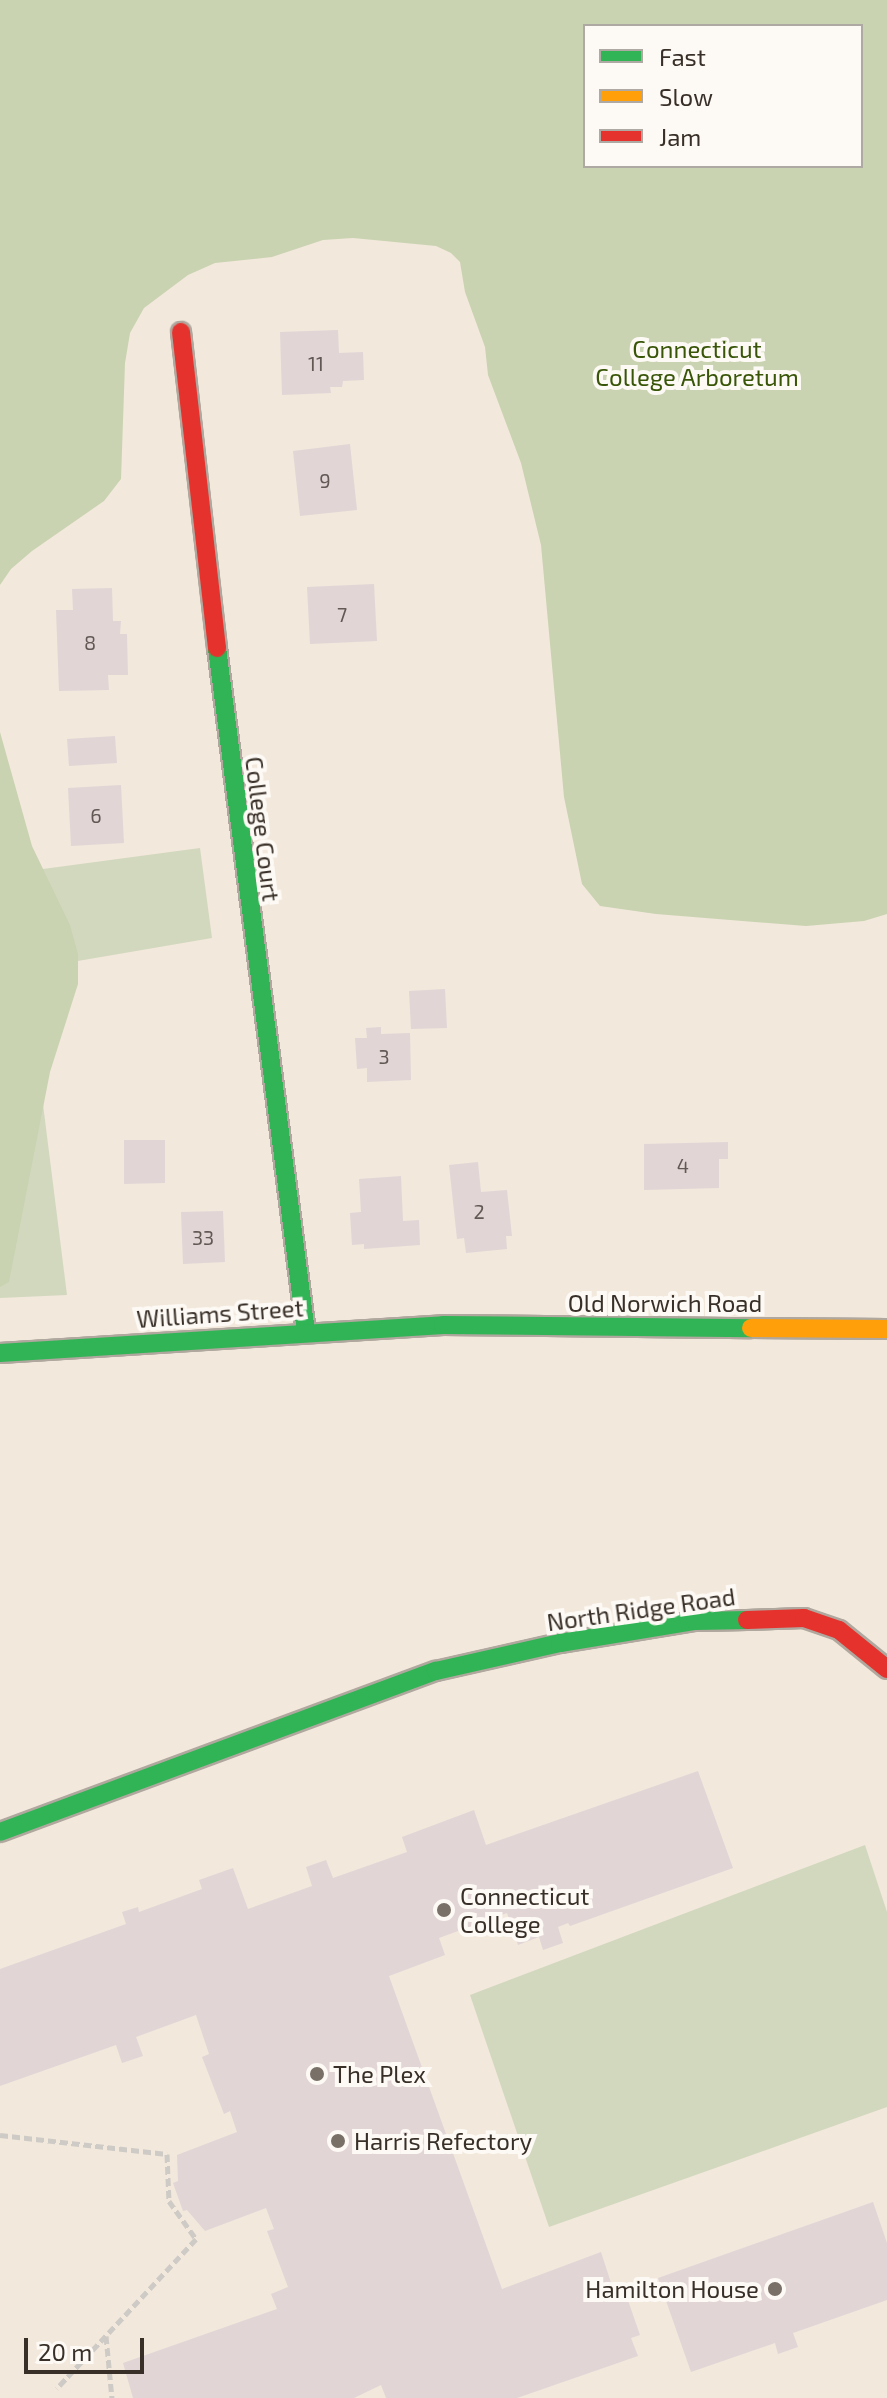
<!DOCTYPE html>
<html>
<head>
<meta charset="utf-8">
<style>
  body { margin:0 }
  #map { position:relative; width:887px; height:2398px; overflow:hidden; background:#f2e8dc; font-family:"Exo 2",sans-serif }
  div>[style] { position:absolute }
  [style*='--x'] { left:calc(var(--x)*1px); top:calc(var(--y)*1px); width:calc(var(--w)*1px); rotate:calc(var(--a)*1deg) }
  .green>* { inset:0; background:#d2d8be }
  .forest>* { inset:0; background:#c9d3b1 }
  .building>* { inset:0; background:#e2d5d6 }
  .path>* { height:5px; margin-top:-2.5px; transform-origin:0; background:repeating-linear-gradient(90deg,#cecac5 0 8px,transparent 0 12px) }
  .roads { filter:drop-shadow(2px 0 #b0a89e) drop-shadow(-2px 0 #b0a89e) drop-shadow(0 2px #b0a89e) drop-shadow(0 -2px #b0a89e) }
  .fast>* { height:18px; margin:-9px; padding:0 9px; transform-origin:9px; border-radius:9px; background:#30b455 }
  .slow>* { height:18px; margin:-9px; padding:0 9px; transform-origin:9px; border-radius:9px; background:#ff9f0a }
  .jam>* { height:18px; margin:-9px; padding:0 9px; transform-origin:9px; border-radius:9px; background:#e5322d }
  .dots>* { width:22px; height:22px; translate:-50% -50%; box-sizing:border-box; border:4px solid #fdf9f4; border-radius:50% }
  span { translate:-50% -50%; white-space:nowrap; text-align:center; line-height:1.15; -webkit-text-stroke:8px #fdf9f4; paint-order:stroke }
  .number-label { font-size:20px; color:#625954 }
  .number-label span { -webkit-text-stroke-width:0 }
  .park-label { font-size:24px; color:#385508 }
  .street-label { font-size:24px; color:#383028 }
  .poi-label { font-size:24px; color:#383028 }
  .left { translate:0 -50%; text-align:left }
  .right { translate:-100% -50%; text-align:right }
  .legend { position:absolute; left:583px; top:24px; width:280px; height:144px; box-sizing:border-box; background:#fdf9f4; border:2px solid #aea9a2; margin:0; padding:10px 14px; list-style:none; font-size:24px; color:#383028 }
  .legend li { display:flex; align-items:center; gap:16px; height:40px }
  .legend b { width:40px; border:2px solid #aea9a2 }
  .scale { position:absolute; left:24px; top:2338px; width:120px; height:36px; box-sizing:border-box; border:4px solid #383028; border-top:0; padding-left:10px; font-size:24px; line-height:28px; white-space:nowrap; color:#383028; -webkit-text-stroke:6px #fdf9f4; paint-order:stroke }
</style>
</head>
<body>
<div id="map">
  <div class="green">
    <div style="clip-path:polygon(0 767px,13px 873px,200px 848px,212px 938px,31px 969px,30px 1001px,67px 1295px,0 1298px)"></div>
    <div style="clip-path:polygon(865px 1845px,887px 1912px,887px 2107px,549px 2227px,470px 1995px)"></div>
  </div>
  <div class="forest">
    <div style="clip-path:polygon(evenodd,0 0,887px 0,887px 914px,864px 921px,806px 926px,656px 914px,600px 906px,582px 884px,564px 797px,541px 545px,521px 463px,488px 375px,485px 347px,465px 292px,460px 262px,451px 253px,436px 246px,353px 238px,323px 240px,272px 257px,215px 263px,188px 275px,144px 308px,130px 333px,125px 363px,121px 479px,104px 501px,32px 551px,11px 569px,0 585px,0 0,861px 26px,861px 166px,585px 166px,585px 26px,861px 26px)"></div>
    <div style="clip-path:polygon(0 732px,32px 846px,70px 925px,78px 954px,78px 984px,50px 1072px,9px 1282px,0 1287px)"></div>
  </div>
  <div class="building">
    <div style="clip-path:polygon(338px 330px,339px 353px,363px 352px,364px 380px,343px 381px,342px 387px,330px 387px,331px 393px,282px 395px,280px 332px)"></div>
    <div style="clip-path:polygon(350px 444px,357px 510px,300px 516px,293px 451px)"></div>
    <div style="clip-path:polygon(374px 584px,377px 641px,310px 644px,307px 587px)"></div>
    <div style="clip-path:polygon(112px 588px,113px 621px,121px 621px,120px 634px,127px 634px,128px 675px,108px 675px,109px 690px,59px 691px,56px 610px,73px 610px,72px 589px)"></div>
    <div style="clip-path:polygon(115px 736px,117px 763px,69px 766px,67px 739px)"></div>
    <div style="clip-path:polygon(121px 785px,124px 843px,71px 846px,68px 788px)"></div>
    <div style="clip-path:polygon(445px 989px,447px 1028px,411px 1029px,409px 991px)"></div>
    <div style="clip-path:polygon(381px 1027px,381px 1034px,410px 1033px,411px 1080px,367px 1082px,367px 1068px,357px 1069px,355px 1038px,367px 1038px,366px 1028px)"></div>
    <div style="clip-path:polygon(124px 1140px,165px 1140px,165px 1183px,124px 1184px)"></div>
    <div style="clip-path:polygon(728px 1142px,728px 1159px,719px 1159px,719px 1188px,644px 1190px,644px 1144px)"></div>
    <div style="clip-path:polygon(478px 1162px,481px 1192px,507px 1190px,512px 1236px,506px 1236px,507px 1249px,466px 1253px,464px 1238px,457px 1239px,449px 1165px)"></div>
    <div style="clip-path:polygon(401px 1176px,403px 1221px,419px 1220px,420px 1245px,364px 1249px,364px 1244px,352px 1245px,350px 1213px,361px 1212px,359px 1179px)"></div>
    <div style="clip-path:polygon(223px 1211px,225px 1262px,183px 1264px,181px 1212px)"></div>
    <div style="clip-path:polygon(698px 1771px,733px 1868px,570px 1926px,568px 1923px,558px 1927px,563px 1943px,543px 1950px,539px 1937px,518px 1945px,507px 1913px,439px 1938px,445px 1955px,389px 1976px,502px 2289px,601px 2252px,613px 2289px,623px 2286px,640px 2335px,631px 2338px,638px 2356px,517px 2398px,386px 2398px,381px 2385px,354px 2398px,133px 2398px,123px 2363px,277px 2309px,271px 2294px,288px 2287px,267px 2231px,274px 2229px,266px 2208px,205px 2231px,187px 2210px,183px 2211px,173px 2183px,178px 2181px,177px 2155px,237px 2132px,230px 2111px,224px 2114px,202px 2057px,209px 2054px,196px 2015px,136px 2037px,143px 2056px,122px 2063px,116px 2045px,0 2086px,0 1969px,126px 1924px,122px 1912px,138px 1907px,139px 1912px,202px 1889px,199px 1880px,233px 1868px,248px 1909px,312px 1886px,306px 1867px,326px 1860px,333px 1878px,407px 1852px,402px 1837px,474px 1810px,486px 1845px)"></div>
    <div style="clip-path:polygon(873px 2202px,887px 2243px,887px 2300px,793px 2333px,798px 2347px,778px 2354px,775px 2343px,691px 2372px,658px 2278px)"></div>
  </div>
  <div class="path">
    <div style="--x:0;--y:2135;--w:168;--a:6.5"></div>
    <div style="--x:167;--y:2154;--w:47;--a:87.6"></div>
    <div style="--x:169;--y:2201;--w:47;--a:54.6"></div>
    <div style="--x:196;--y:2239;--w:204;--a:133"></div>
    <div style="--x:106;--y:2336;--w:62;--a:84.5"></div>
  </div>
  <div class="roads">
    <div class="fast">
      <div style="--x:217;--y:648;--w:690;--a:82.59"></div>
      <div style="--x:0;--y:1353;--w:444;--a:-3.6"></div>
      <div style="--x:443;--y:1325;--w:308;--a:0.6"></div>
      <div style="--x:0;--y:1832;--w:465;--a:-20.3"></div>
      <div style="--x:436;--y:1671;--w:127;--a:-12.7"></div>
      <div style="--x:560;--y:1643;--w:137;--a:-9.3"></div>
      <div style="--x:695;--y:1621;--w:52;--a:-1.1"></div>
    </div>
    <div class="slow">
      <div style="--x:751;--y:1328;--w:136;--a:0.4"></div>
    </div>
    <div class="jam">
      <div style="--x:181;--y:332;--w:318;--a:83.5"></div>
      <div style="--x:747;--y:1620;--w:57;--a:-2"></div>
      <div style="--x:804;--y:1618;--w:37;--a:19"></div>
      <div style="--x:839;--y:1630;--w:62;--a:39.1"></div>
    </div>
  </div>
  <div class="dots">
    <div style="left:444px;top:1910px;background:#797067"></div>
    <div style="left:317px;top:2074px;background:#797067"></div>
    <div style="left:338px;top:2141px;background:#797067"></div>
    <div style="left:775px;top:2289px;background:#797067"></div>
  </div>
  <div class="number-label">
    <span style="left:316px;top:363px">11</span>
    <span style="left:325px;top:480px">9</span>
    <span style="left:342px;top:614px">7</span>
    <span style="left:90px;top:642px">8</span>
    <span style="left:96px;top:815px">6</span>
    <span style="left:384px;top:1056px">3</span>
    <span style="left:683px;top:1165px">4</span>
    <span style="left:479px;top:1211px">2</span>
    <span style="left:203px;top:1237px">33</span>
  </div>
  <div class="park-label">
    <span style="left:697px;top:363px">Connecticut<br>College Arboretum</span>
  </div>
  <div class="street-label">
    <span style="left:263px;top:829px;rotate:83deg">College Court</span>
    <span style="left:665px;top:1303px">Old Norwich Road</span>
    <span style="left:220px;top:1313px;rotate:-4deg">Williams Street</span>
    <span style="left:641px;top:1609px;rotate:-8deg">North Ridge Road</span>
  </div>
  <div class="poi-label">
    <span class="left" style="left:460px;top:1910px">Connecticut<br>College</span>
    <span class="left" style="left:333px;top:2074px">The Plex</span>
    <span class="left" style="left:354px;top:2141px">Harris Refectory</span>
    <span class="right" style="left:759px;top:2289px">Hamilton House</span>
  </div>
  <ul class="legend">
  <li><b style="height:10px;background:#30b455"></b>Fast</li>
  <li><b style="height:10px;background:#ff9f0a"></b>Slow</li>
  <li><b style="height:10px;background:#e5322d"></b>Jam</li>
  </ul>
  <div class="scale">20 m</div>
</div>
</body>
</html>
